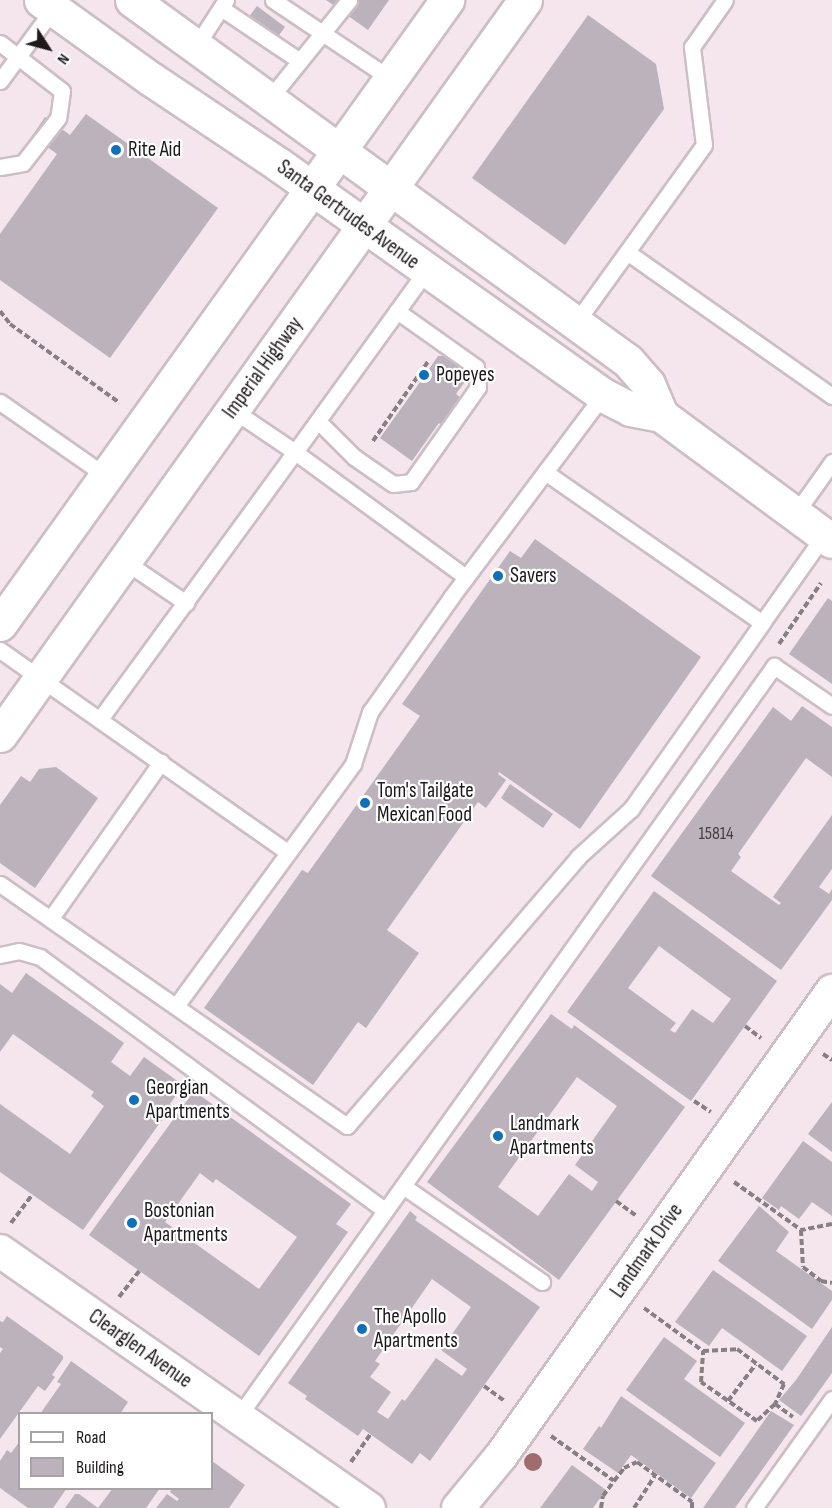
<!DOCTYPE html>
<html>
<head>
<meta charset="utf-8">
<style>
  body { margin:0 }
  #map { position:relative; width:832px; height:1508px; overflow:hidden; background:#f4e6ec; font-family:"Sofia Sans Condensed",sans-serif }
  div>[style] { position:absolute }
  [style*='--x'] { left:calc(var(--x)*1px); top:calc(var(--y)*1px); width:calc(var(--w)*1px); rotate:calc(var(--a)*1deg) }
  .building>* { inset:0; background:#bcb2bb }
  .path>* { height:4px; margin-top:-2px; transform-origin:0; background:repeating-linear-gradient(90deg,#877f83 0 6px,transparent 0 9px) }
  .roads { filter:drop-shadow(2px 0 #ccbec4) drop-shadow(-2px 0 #ccbec4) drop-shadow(0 2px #ccbec4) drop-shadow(0 -2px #ccbec4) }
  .lane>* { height:15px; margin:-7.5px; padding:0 7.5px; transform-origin:7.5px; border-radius:7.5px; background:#fff }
  .street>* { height:32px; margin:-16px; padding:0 16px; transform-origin:16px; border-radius:16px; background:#fff }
  .secondary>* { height:33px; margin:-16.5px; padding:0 16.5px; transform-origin:16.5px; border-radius:16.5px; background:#fff }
  .primary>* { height:33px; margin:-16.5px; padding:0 16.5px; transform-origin:16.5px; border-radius:16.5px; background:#fff }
  .trees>* { width:18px; height:18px; margin:-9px; border-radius:50%; background:#a06c6e }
  .dots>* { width:16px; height:16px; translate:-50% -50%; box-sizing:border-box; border:3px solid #fff; border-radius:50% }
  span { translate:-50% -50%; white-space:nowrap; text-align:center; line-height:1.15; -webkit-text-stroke:4.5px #fff; paint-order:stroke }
  .number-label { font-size:18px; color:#464044 }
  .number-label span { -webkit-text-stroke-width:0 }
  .poi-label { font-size:21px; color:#1e1a1c }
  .left { translate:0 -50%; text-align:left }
  .street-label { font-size:21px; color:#1e1a1c }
  .legend { position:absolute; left:18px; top:1412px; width:195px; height:78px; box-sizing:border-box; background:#fff; border:2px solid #a5a3a4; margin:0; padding:8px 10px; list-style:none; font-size:18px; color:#1e1a1c }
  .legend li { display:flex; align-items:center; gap:12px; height:30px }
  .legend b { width:30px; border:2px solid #a5a3a4 }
  .north { position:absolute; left:18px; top:18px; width:60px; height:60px; -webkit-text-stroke:4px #fff; paint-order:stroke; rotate:126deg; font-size:16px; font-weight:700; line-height:24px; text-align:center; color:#1e1a1c }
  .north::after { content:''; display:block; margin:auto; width:21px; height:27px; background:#1e1a1c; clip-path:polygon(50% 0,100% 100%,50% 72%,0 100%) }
</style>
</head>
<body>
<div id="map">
  <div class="building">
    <div style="clip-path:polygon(326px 0,389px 0,368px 30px)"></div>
    <div style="clip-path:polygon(257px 6px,285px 27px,271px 46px,243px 25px)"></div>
    <div style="clip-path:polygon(588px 15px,656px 64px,664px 109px,565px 245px,472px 178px)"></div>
    <div style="clip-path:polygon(86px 114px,218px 208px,110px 358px,0 280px,0 234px,57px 154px,32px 136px,45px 117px,70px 135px)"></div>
    <div style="clip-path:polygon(450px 351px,472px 372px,456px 394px,461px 398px,442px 426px,439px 423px,412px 461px,380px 438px,420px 382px,415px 380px,425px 366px,429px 369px,438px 356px,447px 356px)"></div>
    <div style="clip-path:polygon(535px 539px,701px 657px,580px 829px,499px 772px,498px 774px,506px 780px,486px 808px,478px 802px,387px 930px,419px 953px,366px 1028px,358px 1022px,313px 1085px,204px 1008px,302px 870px,308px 873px,420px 716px,402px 704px,510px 551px,521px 558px)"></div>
    <div style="clip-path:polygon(828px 598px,832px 601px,832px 684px,789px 654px)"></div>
    <div style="clip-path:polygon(802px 706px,832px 727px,832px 777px,806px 758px,738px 854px,741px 857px,731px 871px,779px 905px,781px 903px,773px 897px,832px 815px,832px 869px,819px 887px,829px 894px,832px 889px,832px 900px,781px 970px,651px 876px,773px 707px,791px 721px)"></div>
    <div style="clip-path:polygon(56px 767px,98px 798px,35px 888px,0 863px,0 805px,21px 776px,30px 782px,39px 769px)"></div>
    <div style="clip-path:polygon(510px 784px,553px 814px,543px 828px,501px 798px)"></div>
    <div style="clip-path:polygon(evenodd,654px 891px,777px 981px,691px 1101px,567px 1012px,654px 891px,659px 946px,731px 999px,713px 1023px,692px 1009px,675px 1033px,670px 1030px,676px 1023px,628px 988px,659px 946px)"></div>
    <div style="clip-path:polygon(26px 973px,124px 1043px,111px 1062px,130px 1076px,144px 1057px,183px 1085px,170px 1104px,172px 1106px,83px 1230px,0 1172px,0 1104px,70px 1154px,104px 1106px,91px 1096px,94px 1092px,13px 1034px,0 1052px,0 984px,12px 993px)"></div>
    <div style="clip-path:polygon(evenodd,551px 1014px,572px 1029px,574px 1025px,685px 1107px,559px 1280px,427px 1182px,551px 1014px,577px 1077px,617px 1106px,575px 1165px,598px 1182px,592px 1191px,569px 1174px,538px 1216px,498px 1187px,577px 1077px)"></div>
    <div style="clip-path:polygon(evenodd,194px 1091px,351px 1204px,336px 1224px,348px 1232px,259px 1356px,89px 1235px,194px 1091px,200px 1173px,213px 1183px,216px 1179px,297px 1237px,259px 1289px,165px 1222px,200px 1173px)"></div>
    <div style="clip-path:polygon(832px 1102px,832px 1152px,808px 1134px)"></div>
    <div style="clip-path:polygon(803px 1141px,832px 1162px,832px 1216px,812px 1202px,799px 1219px,781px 1206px,779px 1210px,762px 1198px)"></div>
    <div style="clip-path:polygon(759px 1206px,789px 1232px,776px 1251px,832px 1291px,832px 1300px,812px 1329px,718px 1261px)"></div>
    <div style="clip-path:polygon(evenodd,410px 1211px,417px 1217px,415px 1220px,540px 1307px,430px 1461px,420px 1453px,412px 1464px,363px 1429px,358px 1436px,305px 1399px,307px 1396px,288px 1383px,410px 1211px,432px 1279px,471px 1307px,441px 1350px,467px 1369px,462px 1376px,436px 1358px,405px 1401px,402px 1399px,388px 1419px,377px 1412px,391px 1392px,370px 1377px,380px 1364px,375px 1361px,432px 1279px)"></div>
    <div style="clip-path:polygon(713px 1270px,807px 1336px,782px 1371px,722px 1328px,709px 1346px,675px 1322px)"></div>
    <div style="clip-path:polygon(7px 1316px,63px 1356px,63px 1359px,52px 1375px,55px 1377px,45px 1391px,38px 1386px,0 1439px,0 1353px,3px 1349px,0 1347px,0 1321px,3px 1322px)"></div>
    <div style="clip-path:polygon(832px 1327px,832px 1373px,801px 1416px,779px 1400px,796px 1380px)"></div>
    <div style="clip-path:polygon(664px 1337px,697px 1361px,684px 1379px,745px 1423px,720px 1457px,626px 1390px)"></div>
    <div style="clip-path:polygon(71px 1361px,128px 1402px,120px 1414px,40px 1414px,61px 1384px,57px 1382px)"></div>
    <div style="clip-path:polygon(621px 1396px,716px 1463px,691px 1498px,631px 1455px,618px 1473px,583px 1449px,599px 1426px,601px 1428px)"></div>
    <div style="clip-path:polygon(771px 1411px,794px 1425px,735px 1508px,703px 1508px)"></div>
    <div style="clip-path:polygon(20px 1441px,20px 1488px,67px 1488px,53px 1508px,28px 1508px,0 1488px,0 1461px,7px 1450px,11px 1453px)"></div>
    <div style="clip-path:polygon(212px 1461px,245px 1485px,229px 1508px,156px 1508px,167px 1494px,177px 1501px,179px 1499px,170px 1492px,172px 1488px,212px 1488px)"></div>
    <div style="clip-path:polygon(572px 1465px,606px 1490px,593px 1508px,540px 1508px)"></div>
    <div style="clip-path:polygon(113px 1488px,160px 1488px,146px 1508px,98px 1508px)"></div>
    <div style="clip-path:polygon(75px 1494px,79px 1494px,98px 1508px,65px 1508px)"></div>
  </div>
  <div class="path">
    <div style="--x:0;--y:311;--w:16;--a:52"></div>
    <div style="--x:10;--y:324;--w:135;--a:35.7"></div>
    <div style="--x:373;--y:441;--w:98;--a:-55.3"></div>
    <div style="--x:779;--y:644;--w:74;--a:-55.5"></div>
    <div style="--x:745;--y:1026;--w:20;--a:37"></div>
    <div style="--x:823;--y:1054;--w:11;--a:34"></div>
    <div style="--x:694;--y:1101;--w:20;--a:33"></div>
    <div style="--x:734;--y:1182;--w:82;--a:35.6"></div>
    <div style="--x:616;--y:1201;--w:24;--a:36"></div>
    <div style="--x:11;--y:1223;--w:35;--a:-53"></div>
    <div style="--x:832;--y:1224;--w:32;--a:169"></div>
    <div style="--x:801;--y:1230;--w:37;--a:87"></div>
    <div style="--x:803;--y:1267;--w:23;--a:38"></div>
    <div style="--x:821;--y:1281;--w:11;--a:10"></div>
    <div style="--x:119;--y:1297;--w:33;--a:-52"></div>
    <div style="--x:644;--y:1308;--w:73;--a:36.1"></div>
    <div style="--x:703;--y:1351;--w:34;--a:-3"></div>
    <div style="--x:737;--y:1349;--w:59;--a:36.7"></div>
    <div style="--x:784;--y:1384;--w:22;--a:114"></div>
    <div style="--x:775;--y:1404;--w:25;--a:137"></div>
    <div style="--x:757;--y:1421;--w:68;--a:-145.1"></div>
    <div style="--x:701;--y:1382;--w:31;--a:-86"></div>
    <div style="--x:484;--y:1386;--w:26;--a:36"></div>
    <div style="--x:728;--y:1401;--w:46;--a:-52.9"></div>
    <div style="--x:775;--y:1404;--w:22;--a:36"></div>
    <div style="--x:551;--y:1436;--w:77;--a:35.5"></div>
    <div style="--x:351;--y:1462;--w:33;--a:-55"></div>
    <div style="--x:601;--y:1508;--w:12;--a:-81"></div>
    <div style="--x:603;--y:1496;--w:19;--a:-54"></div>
    <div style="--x:614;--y:1481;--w:16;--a:-52"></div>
    <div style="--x:624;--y:1468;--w:14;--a:-25"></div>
    <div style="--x:637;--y:1462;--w:68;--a:36"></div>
    <div style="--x:692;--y:1502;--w:6;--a:90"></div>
    <div style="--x:634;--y:1508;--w:38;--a:-57"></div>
  </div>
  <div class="roads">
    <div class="lane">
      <div style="--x:273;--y:0;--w:142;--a:33.8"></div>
      <div style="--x:221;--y:8;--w:95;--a:33.9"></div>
      <div style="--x:0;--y:43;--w:78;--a:37.7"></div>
      <div style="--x:62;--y:91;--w:27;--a:98"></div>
      <div style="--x:58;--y:118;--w:57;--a:127.9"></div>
      <div style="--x:23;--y:163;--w:23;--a:170"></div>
      <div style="--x:196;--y:46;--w:55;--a:-56.9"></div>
      <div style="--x:0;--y:81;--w:89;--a:-53.6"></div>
      <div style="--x:270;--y:98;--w:126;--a:-51.1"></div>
      <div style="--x:627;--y:252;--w:251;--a:35.1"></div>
      <div style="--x:426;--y:271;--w:223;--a:125.9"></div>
      <div style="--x:295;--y:452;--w:212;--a:36.2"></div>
      <div style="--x:577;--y:321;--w:217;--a:-54.2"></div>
      <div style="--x:704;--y:145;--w:99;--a:-97"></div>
      <div style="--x:692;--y:47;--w:57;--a:-54.9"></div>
      <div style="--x:0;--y:402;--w:129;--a:34.9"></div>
      <div style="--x:318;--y:421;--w:51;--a:45"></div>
      <div style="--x:354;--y:457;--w:47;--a:34.7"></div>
      <div style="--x:393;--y:484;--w:18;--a:-6"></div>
      <div style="--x:411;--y:482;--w:116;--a:-54.8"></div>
      <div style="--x:478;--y:387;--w:20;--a:-96"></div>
      <div style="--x:476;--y:367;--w:97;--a:-144.7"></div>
      <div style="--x:545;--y:472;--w:264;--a:34.8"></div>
      <div style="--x:762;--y:623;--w:108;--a:-54.8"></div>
      <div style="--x:795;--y:514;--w:64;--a:-54.6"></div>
      <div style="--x:124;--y:561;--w:75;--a:34.1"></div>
      <div style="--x:0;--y:650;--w:351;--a:35.1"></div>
      <div style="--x:100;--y:719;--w:331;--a:-53.9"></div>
      <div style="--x:295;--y:452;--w:75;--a:-145.9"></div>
      <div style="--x:0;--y:884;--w:423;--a:34.9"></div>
      <div style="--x:347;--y:1126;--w:355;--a:-49.3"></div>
      <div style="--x:578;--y:857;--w:72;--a:-42.2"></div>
      <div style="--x:631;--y:809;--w:228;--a:-54.8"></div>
      <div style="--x:51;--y:918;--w:191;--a:-54.8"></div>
      <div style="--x:0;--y:955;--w:19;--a:-12"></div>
      <div style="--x:19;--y:951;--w:22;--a:16"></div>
      <div style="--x:40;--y:957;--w:428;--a:36.3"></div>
      <div style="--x:176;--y:1006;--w:300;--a:-53.8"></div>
      <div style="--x:353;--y:764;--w:55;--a:-71.9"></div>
      <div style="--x:370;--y:712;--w:142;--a:-54.7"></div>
      <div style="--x:452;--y:596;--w:251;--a:-53.1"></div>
      <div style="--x:403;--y:1186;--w:169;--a:34.6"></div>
      <div style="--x:238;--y:1417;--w:923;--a:-54.48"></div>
      <div style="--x:774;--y:666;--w:70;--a:34.6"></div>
      <div style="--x:754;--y:1508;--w:134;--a:-54.4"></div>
    </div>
    <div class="street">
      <div style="--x:0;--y:1251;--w:450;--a:34.9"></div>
      <div style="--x:458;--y:1508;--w:67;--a:-50.4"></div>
      <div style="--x:501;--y:1456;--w:571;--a:-54.56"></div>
    </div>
    <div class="secondary">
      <div style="--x:41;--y:0;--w:135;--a:35.7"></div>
      <div style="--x:151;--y:79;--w:153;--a:33.8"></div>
      <div style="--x:278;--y:164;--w:399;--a:35.4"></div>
      <div style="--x:603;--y:395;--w:30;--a:27"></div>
      <div style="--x:630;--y:409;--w:32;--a:11"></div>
      <div style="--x:661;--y:415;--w:212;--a:36.4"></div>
      <div style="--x:132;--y:0;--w:613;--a:36.05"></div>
      <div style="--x:628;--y:361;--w:30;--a:49"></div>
      <div style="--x:648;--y:384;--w:34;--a:67"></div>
    </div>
    <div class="primary">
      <div style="--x:0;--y:624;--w:768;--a:-54.38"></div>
      <div style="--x:0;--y:735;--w:903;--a:-54.46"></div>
    </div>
  </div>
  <div class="trees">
    <div style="left:533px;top:1462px"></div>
  </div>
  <div class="dots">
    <div style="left:116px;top:150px;background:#0f6fbb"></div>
    <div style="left:424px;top:375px;background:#0f6fbb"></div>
    <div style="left:498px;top:576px;background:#0f6fbb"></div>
    <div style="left:365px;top:803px;background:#0f6fbb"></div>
    <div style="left:134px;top:1100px;background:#0f6fbb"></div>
    <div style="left:498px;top:1136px;background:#0f6fbb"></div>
    <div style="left:132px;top:1223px;background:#0f6fbb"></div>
    <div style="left:362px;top:1329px;background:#0f6fbb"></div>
  </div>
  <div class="number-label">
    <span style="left:716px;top:834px">15814</span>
  </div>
  <div class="poi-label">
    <span class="left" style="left:128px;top:150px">Rite Aid</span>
    <span class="left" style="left:436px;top:375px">Popeyes</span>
    <span class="left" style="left:510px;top:576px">Savers</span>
    <span class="left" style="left:377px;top:803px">Tom's Tailgate<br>Mexican Food</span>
    <span class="left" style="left:146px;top:1100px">Georgian<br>Apartments</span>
    <span class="left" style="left:510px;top:1136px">Landmark<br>Apartments</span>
    <span class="left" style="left:144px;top:1223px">Bostonian<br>Apartments</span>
    <span class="left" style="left:374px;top:1329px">The Apollo<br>Apartments</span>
  </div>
  <div class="street-label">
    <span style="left:348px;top:215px;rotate:36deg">Santa Gertrudes Avenue</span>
    <span style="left:263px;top:368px;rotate:-54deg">Imperial Highway</span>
    <span style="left:647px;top:1251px;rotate:-55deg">Landmark Drive</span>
    <span style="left:140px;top:1349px;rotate:35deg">Clearglen Avenue</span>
  </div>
  <ul class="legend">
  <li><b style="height:8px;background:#fff"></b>Road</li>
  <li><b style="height:16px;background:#bcb2bb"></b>Building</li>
  </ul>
  <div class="north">N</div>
</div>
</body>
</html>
